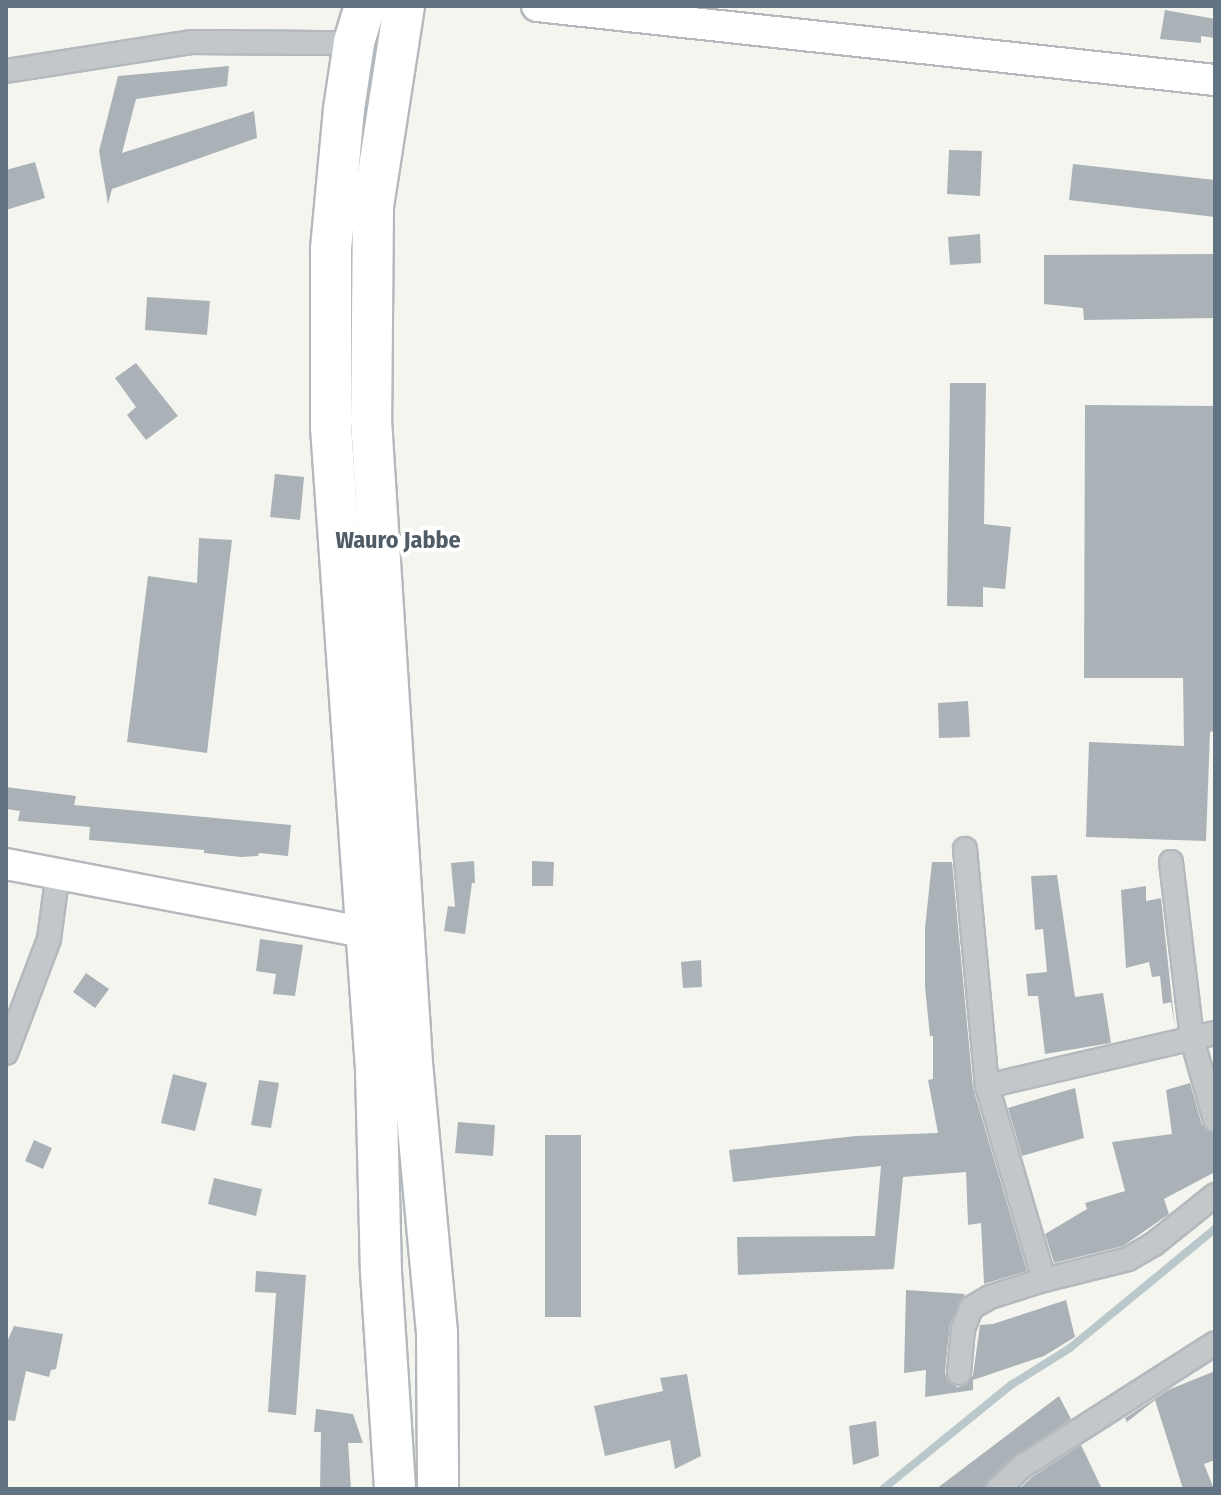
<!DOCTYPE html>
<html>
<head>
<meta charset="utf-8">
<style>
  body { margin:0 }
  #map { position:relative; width:1221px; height:1495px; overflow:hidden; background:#f5f5f0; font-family:"Fira Sans Condensed",sans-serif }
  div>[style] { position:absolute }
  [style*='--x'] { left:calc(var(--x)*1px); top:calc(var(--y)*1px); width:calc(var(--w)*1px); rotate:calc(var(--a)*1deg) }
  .stream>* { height:8px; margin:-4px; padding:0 4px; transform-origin:4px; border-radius:4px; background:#bac7cb }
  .building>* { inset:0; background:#aab2b7 }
  .roads { filter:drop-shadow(2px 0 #b3b9bd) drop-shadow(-2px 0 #b3b9bd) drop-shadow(0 2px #b3b9bd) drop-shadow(0 -2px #b3b9bd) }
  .street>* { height:22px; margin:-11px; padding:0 11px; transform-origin:11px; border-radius:11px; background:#c4c7ca }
  .secondary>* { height:30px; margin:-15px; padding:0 15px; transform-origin:15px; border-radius:15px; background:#fff }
  .highway>* { height:40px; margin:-20px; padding:0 20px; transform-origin:20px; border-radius:20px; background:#fff }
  span { translate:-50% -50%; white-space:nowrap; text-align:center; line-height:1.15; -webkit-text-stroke:8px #fff; paint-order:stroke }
  .quarter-label { font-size:24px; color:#505d67; font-weight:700 }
  .frame { position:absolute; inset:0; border:8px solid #627483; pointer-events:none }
</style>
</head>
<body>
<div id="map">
  <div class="stream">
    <div style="--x:883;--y:1489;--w:165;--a:-39.1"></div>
    <div style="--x:1011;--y:1385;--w:70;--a:-32.1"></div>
    <div style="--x:1070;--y:1348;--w:188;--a:-39.4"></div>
  </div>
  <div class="building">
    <div style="clip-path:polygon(1165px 10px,1215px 19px,1215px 38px,1201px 36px,1201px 43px,1160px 39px)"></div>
    <div style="clip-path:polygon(229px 66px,227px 86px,136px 99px,122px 153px,254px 111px,257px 138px,112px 189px,108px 204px,99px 151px,118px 76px)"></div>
    <div style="clip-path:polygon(949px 150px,982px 151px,980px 196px,947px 194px)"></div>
    <div style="clip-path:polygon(35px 162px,45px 198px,6px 210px,6px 170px)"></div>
    <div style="clip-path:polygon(1073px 164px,1215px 180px,1215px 217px,1069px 200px)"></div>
    <div style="clip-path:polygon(980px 234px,981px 263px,950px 265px,948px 237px)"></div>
    <div style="clip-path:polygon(1215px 254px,1215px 318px,1084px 320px,1083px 308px,1044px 304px,1044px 255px)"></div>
    <div style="clip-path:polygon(147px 297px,210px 301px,207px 335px,145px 330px)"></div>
    <div style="clip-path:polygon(136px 363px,178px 416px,146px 440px,127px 415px,136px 407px,115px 378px)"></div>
    <div style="clip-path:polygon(950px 383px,986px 383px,984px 524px,1011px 527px,1005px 589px,983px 587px,983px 607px,947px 606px)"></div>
    <div style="clip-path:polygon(1085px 405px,1215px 406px,1215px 731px,1210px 732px,1206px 841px,1086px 837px,1089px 742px,1184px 746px,1183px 678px,1084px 678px)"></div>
    <div style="clip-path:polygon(275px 474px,304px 477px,300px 520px,270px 517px)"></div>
    <div style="clip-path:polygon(199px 538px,232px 540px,207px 753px,127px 742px,148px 576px,197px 583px)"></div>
    <div style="clip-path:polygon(968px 701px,970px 737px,939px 738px,938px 703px)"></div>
    <div style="clip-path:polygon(6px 787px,76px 796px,74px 805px,291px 825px,288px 856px,259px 853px,258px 856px,241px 857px,204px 853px,204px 850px,89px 840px,90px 827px,18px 821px,20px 811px,6px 809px)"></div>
    <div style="clip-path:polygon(474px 861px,475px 883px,472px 883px,465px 934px,444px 931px,448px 906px,455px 907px,451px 863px)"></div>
    <div style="clip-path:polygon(532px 861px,554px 862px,553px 886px,532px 886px)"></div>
    <div style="clip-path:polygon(932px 862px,952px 862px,973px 1088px,1027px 1271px,984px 1284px,981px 1223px,968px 1225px,966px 1172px,903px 1177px,894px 1269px,738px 1275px,737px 1237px,875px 1236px,881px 1166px,733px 1182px,729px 1150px,856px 1136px,938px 1133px,928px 1080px,933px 1079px,933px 1036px,930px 1036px,925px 987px,925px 928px)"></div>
    <div style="clip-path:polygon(1057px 875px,1075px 997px,1103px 993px,1111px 1043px,1045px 1054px,1038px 996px,1028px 996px,1026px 974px,1047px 972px,1043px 929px,1035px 930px,1031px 876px)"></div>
    <div style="clip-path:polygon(1146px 886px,1146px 901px,1161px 898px,1175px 1028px,1171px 1002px,1163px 1004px,1160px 976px,1152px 977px,1149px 962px,1126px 968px,1121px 890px)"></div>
    <div style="clip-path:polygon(260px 939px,303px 945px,295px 996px,273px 994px,276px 974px,256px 971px)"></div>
    <div style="clip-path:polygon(701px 960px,702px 987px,683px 988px,681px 962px)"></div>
    <div style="clip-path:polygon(86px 973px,109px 989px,95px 1008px,73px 992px)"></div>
    <div style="clip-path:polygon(173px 1074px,207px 1083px,195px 1131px,161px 1123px)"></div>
    <div style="clip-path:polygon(259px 1080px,279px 1083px,271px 1128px,251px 1125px)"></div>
    <div style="clip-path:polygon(1190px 1083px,1202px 1125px,1215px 1134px,1215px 1172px,1164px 1199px,1169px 1214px,1123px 1246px,1054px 1263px,1045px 1234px,1087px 1209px,1085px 1203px,1125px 1191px,1112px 1142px,1172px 1134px,1166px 1090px)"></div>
    <div style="clip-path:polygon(1075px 1088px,1084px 1138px,1022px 1156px,1008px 1108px)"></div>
    <div style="clip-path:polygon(458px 1122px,495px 1125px,493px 1156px,455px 1153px)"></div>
    <div style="clip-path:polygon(545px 1135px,581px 1135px,581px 1317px,545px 1317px)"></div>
    <div style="clip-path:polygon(34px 1140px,52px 1148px,43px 1169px,25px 1161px)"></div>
    <div style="clip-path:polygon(214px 1178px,262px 1189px,256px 1216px,208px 1204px)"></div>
    <div style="clip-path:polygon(256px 1271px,306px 1275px,296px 1415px,268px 1412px,276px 1293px,255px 1292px)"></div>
    <div style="clip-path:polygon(906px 1290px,965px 1294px,950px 1324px,945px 1372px,947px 1380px,957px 1387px,966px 1385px,973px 1375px,980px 1325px,993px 1324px,1066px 1300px,1075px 1337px,1044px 1356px,973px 1380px,973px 1390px,925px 1397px,926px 1370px,904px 1373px)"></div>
    <div style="clip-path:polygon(14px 1326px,63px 1334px,56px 1369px,51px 1370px,49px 1377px,26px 1371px,15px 1421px,6px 1420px,6px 1344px)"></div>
    <div style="clip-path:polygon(1215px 1371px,1215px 1460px,1204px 1464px,1214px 1489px,1183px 1489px,1155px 1400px,1127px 1422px,1125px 1418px,1168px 1390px)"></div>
    <div style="clip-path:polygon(687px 1374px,701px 1456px,675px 1469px,670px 1440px,605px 1456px,594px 1406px,663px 1391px,660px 1378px)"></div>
    <div style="clip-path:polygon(1059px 1396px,1071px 1419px,1014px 1456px,989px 1479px,984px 1489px,936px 1489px)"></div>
    <div style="clip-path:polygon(316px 1409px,353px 1414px,363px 1443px,348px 1443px,351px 1489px,320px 1489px,321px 1432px,314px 1432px)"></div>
    <div style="clip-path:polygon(876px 1421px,879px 1456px,853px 1465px,849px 1426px)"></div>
    <div style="clip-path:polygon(1081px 1445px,1102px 1489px,1019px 1489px,1032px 1477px)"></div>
  </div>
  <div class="roads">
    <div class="street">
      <div style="--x:6;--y:71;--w:187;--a:-8.9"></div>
      <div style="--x:191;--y:42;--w:163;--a:0.4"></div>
      <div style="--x:965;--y:849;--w:238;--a:84.7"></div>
      <div style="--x:987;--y:1086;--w:202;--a:73.6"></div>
      <div style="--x:1171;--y:862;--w:178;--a:83.2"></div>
      <div style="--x:1192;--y:1039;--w:84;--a:74.1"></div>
      <div style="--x:6;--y:1053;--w:122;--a:-69.3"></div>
      <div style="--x:49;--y:939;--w:68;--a:-82.3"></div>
      <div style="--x:987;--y:1086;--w:234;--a:-13.1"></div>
      <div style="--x:959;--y:1373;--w:44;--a:-84.8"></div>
      <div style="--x:963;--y:1329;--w:22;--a:-69"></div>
      <div style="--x:971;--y:1308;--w:22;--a:-30"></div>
      <div style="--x:990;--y:1297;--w:57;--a:-17.5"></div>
      <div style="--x:1044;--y:1280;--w:87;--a:-14"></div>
      <div style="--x:1128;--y:1259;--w:30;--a:-30"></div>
      <div style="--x:1154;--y:1244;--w:78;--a:-38.8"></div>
      <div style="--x:998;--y:1489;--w:34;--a:-43"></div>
      <div style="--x:1023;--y:1466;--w:228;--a:-32.6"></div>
    </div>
    <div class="secondary">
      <div style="--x:537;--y:6;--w:682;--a:6.23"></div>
      <div style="--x:6;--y:864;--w:386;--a:10.8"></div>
    </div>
    <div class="highway">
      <div style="--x:365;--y:6;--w:39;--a:107"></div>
      <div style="--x:354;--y:43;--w:67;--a:98.6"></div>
      <div style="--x:344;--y:109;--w:142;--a:95.3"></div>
      <div style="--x:331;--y:250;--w:177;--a:90"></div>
      <div style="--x:331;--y:427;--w:644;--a:85.99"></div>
      <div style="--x:376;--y:1069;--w:203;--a:88.6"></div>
      <div style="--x:381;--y:1272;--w:217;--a:86.3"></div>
      <div style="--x:404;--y:6;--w:202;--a:98.8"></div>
      <div style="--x:373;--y:206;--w:214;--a:90.5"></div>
      <div style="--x:371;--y:420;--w:644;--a:86.35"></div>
      <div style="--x:412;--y:1063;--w:272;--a:84.7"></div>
      <div style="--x:437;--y:1334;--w:155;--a:89.6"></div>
    </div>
  </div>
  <div class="quarter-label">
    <span style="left:398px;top:541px">Wauro Jabbe</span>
  </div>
  <div class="frame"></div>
</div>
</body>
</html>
